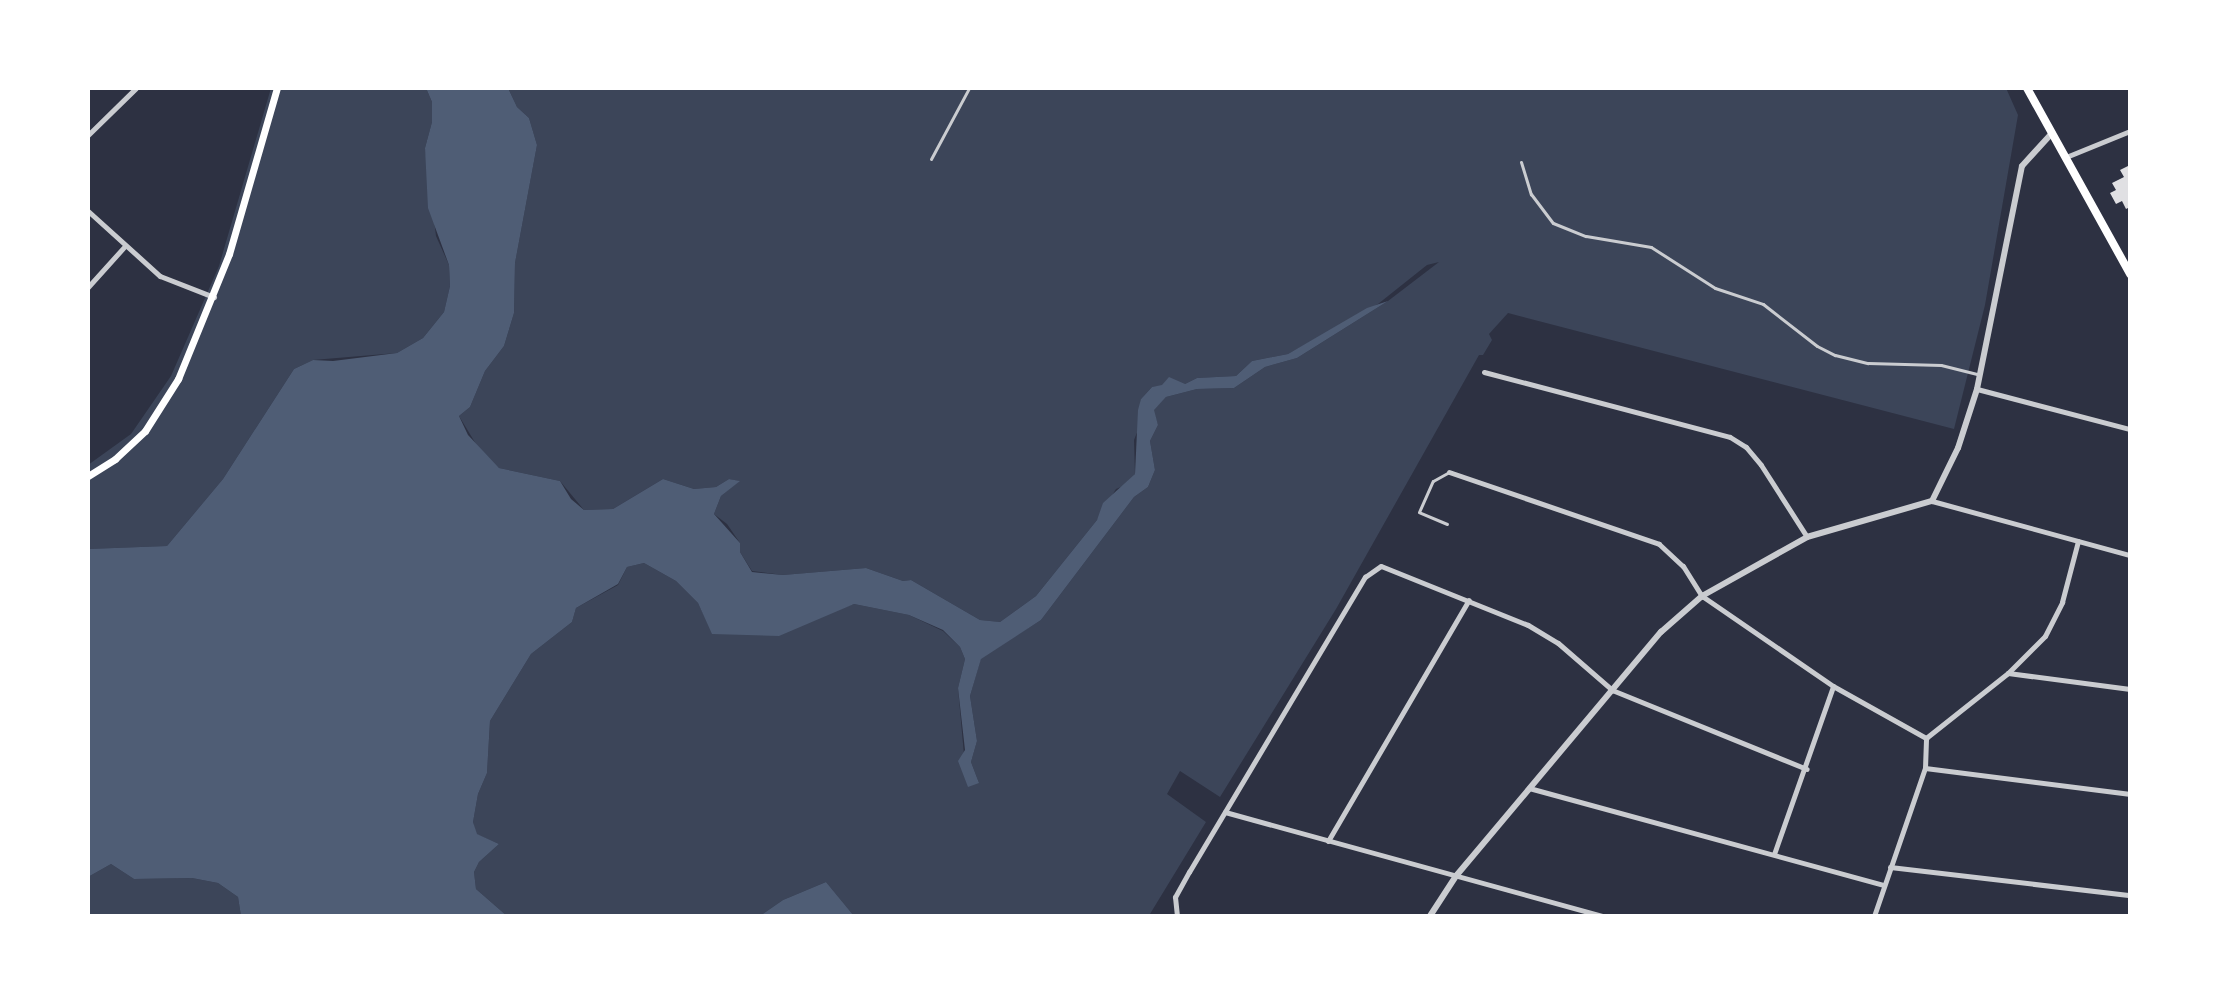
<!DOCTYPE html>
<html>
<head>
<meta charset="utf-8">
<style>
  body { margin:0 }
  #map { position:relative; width:2218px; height:1004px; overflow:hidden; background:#2d3142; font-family:"Archivo Narrow",sans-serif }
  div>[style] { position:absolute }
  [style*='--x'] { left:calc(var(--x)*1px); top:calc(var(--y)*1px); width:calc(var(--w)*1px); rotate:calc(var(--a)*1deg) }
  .green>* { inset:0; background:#3c4559 }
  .water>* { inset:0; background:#4f5d75 }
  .building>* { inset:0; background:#e0e0e3 }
  .service>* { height:3px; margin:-1.5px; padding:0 1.5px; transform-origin:1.5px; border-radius:1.5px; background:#caccd0 }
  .minor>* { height:5px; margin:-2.5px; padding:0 2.5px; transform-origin:2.5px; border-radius:2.5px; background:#caccd0 }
  .tertiary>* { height:6px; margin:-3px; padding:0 3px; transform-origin:3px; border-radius:3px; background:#caccd0 }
  .secondary>* { height:7px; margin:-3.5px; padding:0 3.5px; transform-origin:3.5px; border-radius:3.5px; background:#fff }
  .primary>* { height:8px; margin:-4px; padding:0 4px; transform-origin:4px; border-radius:4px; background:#fff }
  span { translate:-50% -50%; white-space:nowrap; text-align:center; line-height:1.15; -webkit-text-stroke:7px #fff; paint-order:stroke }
  .frame { position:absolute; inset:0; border:90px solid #fff; pointer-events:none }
</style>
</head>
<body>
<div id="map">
  <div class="green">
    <div style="clip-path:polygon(271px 88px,426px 88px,432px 102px,432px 122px,425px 148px,436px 236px,449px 265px,450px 286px,444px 312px,423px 338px,397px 353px,313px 360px,294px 369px,223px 479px,167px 546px,88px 549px,88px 465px,131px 434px,171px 376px,219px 266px)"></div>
    <div style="clip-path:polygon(508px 88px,2006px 88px,2018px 115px,1985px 305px,1954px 429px,1508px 313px,1489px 334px,1492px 340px,1483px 355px,1479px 355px,1336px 609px,1220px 797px,1180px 771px,1167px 794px,1206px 822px,1150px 914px,1153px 916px,854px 916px,826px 882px,783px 900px,760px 916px,507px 916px,476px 889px,474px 872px,479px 862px,499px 844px,476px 834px,473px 822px,478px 794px,487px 773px,490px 721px,531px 654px,572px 622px,576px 608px,618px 585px,627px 567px,644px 563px,676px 581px,698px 603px,713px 634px,818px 616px,854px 604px,909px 615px,943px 631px,960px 647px,965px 659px,958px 688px,964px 755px,979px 783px,971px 762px,977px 741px,970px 696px,981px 658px,1041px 620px,1134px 497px,1148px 487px,1155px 470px,1150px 441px,1158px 425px,1153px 410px,1166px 397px,1197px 389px,1234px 388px,1265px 367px,1297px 358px,1388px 301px,1439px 262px,1427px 265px,1378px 304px,1288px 354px,1252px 361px,1236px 376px,1197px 378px,1185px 384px,1152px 387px,1141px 399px,1140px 425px,1134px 440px,1135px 474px,1128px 484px,1116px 489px,1097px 520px,1036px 596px,1000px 622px,980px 620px,911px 580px,903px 581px,866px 568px,783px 575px,752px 571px,740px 552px,740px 543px,727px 524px,714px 514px,721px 496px,739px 481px,729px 479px,716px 487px,694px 489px,663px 479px,613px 509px,584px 510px,560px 481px,499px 468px,482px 454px,459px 416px,470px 407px,485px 371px,504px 346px,514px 313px,515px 263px,537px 145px,529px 118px,517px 107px)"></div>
    <div style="clip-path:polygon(111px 864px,134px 879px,192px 878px,218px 883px,238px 897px,241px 916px,88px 916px,88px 877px)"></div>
  </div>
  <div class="water">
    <div style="clip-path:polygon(426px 88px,508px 88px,517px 107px,529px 118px,537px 145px,515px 263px,514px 313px,504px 346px,485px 371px,470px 407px,459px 416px,468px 435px,499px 468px,560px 481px,571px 499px,584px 510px,613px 509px,663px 479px,694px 489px,716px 487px,729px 479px,740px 481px,721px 496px,714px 514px,740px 543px,740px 552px,752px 572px,783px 575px,866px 568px,903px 581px,911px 580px,980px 620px,1000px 622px,1036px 596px,1097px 520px,1103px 503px,1135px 474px,1138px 410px,1141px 399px,1152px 387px,1162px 385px,1169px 377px,1185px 384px,1197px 378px,1236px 376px,1252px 361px,1288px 354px,1367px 308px,1388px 301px,1297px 358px,1265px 367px,1234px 388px,1197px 389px,1166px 397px,1154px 410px,1158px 425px,1150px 441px,1155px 470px,1148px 487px,1134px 497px,1041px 620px,981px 659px,970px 696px,977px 741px,971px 762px,979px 783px,968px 787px,958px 761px,965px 750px,958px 688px,965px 659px,960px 647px,943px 630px,909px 615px,854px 604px,779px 636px,712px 634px,698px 603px,676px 581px,644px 563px,627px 567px,618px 584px,576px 608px,572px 622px,531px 654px,490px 721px,487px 773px,478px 794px,473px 822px,477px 834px,499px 844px,479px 862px,474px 872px,476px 889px,507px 916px,241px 916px,238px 897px,218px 883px,192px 878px,134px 879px,111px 864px,88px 877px,88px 549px,167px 546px,223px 479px,294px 369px,313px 360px,333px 361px,397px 353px,423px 338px,444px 312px,450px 286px,449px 265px,428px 208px,425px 148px,432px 122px,432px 102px)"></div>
    <div style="clip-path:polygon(826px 882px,854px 916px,760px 916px,783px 900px)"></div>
  </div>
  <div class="building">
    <div style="clip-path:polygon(2128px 166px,2130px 207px,2126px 209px,2122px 201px,2116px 204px,2110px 193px,2116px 190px,2112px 183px,2124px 177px,2120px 170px)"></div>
  </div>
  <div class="service">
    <div style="--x:931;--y:159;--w:81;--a:-61.8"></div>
    <div style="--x:1521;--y:162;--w:34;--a:73"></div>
    <div style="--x:1531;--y:194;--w:36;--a:53"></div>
    <div style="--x:1553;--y:223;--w:35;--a:22"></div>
    <div style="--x:1586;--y:236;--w:66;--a:9.6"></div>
    <div style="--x:1651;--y:247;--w:76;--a:32.6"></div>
    <div style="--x:1715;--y:288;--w:51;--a:18.4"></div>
    <div style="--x:1763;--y:304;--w:68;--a:37.9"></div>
    <div style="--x:1817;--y:346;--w:20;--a:27"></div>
    <div style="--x:1835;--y:355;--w:34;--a:14"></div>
    <div style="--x:1868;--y:363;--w:73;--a:1.6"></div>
    <div style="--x:1941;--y:365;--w:37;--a:14"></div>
    <div style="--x:1447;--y:524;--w:30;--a:-157"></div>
    <div style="--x:1419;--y:512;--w:34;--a:-66"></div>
    <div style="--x:1433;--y:481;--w:18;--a:-29"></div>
  </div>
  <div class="minor">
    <div style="--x:88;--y:135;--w:67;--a:-44.4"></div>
    <div style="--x:2066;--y:157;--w:69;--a:-22.1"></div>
    <div style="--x:88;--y:211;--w:97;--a:42.1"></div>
    <div style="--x:160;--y:276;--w:58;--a:21.3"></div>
    <div style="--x:88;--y:287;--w:54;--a:-48"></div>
    <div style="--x:1484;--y:372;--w:254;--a:14.8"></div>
    <div style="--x:1730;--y:437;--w:19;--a:32"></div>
    <div style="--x:1746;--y:447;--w:23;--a:50"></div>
    <div style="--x:1761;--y:465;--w:85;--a:57.4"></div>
    <div style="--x:1977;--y:389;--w:158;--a:14.7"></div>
    <div style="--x:1449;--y:472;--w:222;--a:18.9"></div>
    <div style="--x:1659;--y:544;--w:33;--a:43"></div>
    <div style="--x:1683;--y:566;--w:36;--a:58"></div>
    <div style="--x:1702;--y:596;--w:159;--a:34.5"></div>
    <div style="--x:1833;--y:686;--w:107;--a:29.2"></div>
    <div style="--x:1932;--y:501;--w:205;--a:15.3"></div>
    <div style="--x:2008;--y:673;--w:123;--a:7.5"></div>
    <div style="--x:1925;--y:768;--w:207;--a:7.2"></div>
    <div style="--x:1529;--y:788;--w:368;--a:15.3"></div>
    <div style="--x:1225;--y:812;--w:391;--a:15.4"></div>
    <div style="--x:1328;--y:841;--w:279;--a:-59.7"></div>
    <div style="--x:1774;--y:854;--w:178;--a:-70.6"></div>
    <div style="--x:1890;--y:867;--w:242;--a:6.7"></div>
    <div style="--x:1177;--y:916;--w:19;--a:-96"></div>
    <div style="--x:1175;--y:897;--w:29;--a:-61"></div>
    <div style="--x:1189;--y:872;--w:344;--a:-59.2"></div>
    <div style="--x:1365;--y:577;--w:19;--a:-35"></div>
    <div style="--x:1381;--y:566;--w:158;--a:21.9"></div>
    <div style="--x:1528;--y:625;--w:35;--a:31"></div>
    <div style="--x:1558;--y:643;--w:72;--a:41"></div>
    <div style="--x:1612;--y:690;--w:210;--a:22.1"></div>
    <div style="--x:1874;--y:916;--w:157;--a:-71"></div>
    <div style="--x:1925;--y:768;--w:30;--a:-88"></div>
    <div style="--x:1926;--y:738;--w:105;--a:-38.4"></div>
    <div style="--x:2008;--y:673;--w:52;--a:-45"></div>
    <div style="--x:2045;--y:636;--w:38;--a:-63"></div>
    <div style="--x:2062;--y:602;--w:63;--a:-75.3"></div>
  </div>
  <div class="tertiary">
    <div style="--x:1430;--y:916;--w:48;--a:-57"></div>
    <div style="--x:1456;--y:876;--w:319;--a:-50"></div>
    <div style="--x:1661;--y:632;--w:55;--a:-41.3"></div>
    <div style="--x:1702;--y:596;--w:120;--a:-29.3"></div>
    <div style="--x:1807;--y:537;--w:130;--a:-16.1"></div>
    <div style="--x:1932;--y:501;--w:59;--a:-63.9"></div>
    <div style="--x:1958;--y:448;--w:62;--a:-72.1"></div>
    <div style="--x:1977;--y:389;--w:227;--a:-78.6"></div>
    <div style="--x:2022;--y:166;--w:45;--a:-47.7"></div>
  </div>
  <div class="secondary">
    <div style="--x:88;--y:476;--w:32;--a:-32"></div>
    <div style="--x:115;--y:459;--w:41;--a:-43"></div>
    <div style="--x:145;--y:431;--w:62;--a:-57.6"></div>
    <div style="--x:178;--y:379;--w:135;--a:-67.8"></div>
    <div style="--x:229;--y:254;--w:173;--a:-73.9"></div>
  </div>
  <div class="primary">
    <div style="--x:2027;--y:88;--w:213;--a:61"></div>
  </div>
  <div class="frame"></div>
</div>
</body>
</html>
